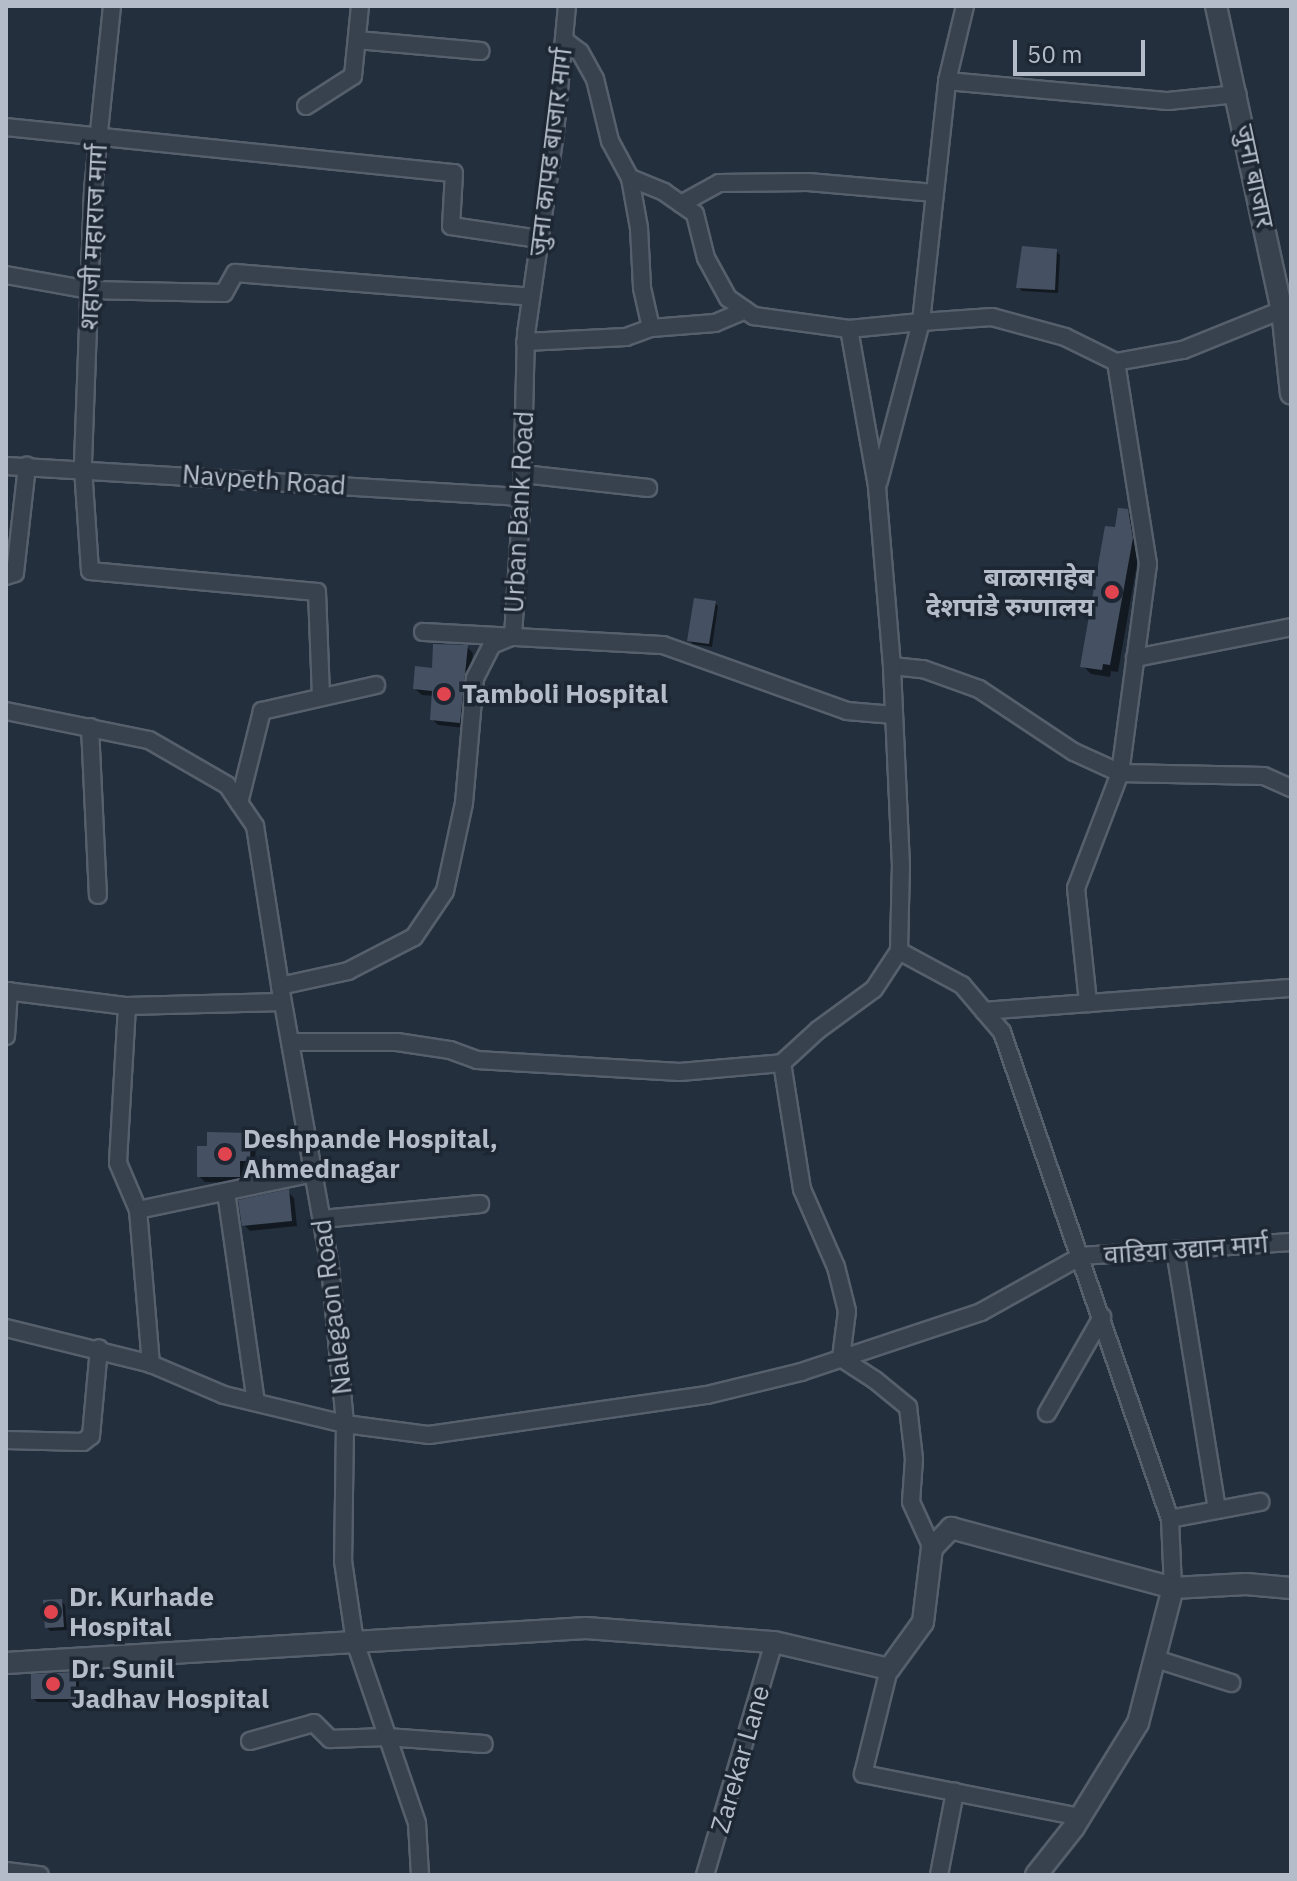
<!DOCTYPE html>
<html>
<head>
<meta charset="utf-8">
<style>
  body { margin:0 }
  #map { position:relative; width:1297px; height:1881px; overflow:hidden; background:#242f3e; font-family:"IBM Plex Sans","Noto Sans Devanagari",sans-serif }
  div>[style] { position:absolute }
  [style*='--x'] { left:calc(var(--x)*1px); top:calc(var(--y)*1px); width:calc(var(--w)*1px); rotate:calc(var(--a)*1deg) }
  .shadow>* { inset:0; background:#0007 }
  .building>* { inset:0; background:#455162 }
  .roads { filter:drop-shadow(2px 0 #565f6c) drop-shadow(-2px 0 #565f6c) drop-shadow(0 2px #565f6c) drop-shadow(0 -2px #565f6c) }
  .minor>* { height:16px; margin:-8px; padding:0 8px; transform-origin:8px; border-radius:8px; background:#38414e }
  .tertiary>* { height:20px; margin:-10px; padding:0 10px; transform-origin:10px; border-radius:10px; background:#38414e }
  .dots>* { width:22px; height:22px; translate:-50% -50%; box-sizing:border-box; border:4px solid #1d2633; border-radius:50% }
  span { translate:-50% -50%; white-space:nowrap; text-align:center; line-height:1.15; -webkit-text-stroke:7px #1d2633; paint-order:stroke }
  .street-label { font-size:26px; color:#b4bcc9 }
  .poi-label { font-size:26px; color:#b4bcc9; font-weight:700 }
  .right { translate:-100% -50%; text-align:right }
  .left { translate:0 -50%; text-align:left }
  .frame { position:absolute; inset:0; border:8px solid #b4bcc9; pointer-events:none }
  .scale { position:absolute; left:1013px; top:40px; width:132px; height:36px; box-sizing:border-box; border:4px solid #b4bcc9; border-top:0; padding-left:10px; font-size:24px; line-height:28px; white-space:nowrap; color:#b4bcc9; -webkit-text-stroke:6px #1d2633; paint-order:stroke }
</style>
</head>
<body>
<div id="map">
  <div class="shadow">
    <div style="clip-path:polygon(1056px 251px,1060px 255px,1058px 293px,1022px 291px,1019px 287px)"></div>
    <div style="clip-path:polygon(1127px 511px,1136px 520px,1140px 547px,1118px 672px,1111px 671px,1110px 677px,1091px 674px,1083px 666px,1117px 530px)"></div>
    <div style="clip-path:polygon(715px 603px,718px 606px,712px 647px,693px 644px,689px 640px)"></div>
    <div style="clip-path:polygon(467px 647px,473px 653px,465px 728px,438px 725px,432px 719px,434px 696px,422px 695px,415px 689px,433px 670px)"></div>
    <div style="clip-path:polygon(250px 1135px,256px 1141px,255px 1166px,245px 1166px,245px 1183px,205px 1182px,199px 1176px)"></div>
    <div style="clip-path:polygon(288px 1192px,294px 1198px,297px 1226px,250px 1231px,244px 1225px)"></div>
    <div style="clip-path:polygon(61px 1601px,65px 1605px,67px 1630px,50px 1631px,47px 1627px)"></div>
    <div style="clip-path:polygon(76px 1674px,79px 1678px,79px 1702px,37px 1702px,33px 1698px)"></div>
  </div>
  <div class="building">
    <div style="clip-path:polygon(1022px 246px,1057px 249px,1055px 290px,1016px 288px)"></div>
    <div style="clip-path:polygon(1118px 508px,1128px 509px,1133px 538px,1110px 665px,1103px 664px,1102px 670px,1080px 667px,1105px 526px,1115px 527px)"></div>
    <div style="clip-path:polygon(694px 598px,716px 601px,709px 644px,687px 641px)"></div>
    <div style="clip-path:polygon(433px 644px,468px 645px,460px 723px,430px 720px,432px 691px,413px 689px,415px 666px,432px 668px)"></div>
    <div style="clip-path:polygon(207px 1132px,251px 1133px,250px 1161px,240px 1161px,240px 1177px,197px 1177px,197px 1146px,207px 1146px)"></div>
    <div style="clip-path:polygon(289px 1189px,292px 1221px,242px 1226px,238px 1200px)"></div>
    <div style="clip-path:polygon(62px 1599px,64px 1627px,45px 1628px,43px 1600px)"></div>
    <div style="clip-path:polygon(76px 1672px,76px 1699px,31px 1699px,31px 1674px)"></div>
  </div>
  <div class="roads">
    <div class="minor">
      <div style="--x:112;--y:6;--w:185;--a:95.9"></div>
      <div style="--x:93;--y:190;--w:278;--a:92.1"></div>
      <div style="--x:83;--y:468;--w:103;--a:86.1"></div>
      <div style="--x:90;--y:571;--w:228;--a:5.3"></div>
      <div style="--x:317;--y:592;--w:105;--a:87.8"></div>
      <div style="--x:357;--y:40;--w:124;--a:5.1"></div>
      <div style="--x:564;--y:40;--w:20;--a:37"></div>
      <div style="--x:580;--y:52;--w:31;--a:61"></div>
      <div style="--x:595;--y:79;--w:64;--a:76.4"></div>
      <div style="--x:610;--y:141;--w:42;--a:61.6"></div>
      <div style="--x:630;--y:178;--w:37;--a:22"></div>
      <div style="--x:664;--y:192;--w:38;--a:35"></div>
      <div style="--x:695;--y:214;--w:45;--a:76"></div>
      <div style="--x:706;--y:258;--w:46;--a:61.2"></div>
      <div style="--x:728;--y:298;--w:32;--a:35"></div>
      <div style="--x:754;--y:316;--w:96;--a:7.8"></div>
      <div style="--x:849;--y:329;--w:72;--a:-5.6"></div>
      <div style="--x:921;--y:322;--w:242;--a:-83.8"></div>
      <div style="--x:947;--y:81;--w:77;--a:-76.5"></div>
      <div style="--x:947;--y:81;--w:222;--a:5.2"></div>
      <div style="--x:1168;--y:101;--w:70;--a:-5.7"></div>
      <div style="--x:306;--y:106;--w:56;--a:-32.6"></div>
      <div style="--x:353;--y:76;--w:70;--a:-84.3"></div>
      <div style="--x:6;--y:127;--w:450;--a:5.9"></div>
      <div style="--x:454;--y:173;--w:53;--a:93.2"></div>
      <div style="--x:451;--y:226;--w:89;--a:8.4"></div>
      <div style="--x:630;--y:178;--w:51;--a:79.8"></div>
      <div style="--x:639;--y:228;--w:60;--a:87.1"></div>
      <div style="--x:642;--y:288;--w:41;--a:77.3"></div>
      <div style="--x:681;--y:204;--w:43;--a:-28.9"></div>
      <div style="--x:719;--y:183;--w:89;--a:-0.6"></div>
      <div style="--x:808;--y:182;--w:127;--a:5"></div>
      <div style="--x:6;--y:275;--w:84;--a:10.2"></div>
      <div style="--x:89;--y:290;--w:135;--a:1.3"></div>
      <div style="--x:224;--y:293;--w:23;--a:-61"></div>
      <div style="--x:235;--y:273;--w:297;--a:4.6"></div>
      <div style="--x:525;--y:342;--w:101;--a:-2.8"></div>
      <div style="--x:626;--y:337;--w:27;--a:-20"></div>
      <div style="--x:651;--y:328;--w:64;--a:-4.5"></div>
      <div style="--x:715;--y:323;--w:33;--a:-23"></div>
      <div style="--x:1116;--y:362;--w:68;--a:-10.2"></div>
      <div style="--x:1183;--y:350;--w:107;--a:-22"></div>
      <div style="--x:1282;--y:310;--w:9;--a:6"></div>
      <div style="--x:6;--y:466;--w:517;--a:3.44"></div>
      <div style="--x:523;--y:474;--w:126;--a:6.4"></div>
      <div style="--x:879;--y:481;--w:164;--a:-75.2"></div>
      <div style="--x:921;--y:322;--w:71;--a:-4"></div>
      <div style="--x:992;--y:317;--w:76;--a:15.3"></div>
      <div style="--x:1065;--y:337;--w:57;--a:26.1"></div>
      <div style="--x:1116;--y:362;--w:205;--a:81"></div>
      <div style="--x:1148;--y:564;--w:211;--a:97.6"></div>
      <div style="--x:1120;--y:773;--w:123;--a:110.9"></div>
      <div style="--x:1076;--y:888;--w:116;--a:84"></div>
      <div style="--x:6;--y:576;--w:9;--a:-18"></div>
      <div style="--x:15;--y:573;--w:108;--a:-83.6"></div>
      <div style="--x:423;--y:632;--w:240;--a:3.1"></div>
      <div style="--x:663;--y:645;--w:195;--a:19.7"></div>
      <div style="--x:847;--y:711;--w:47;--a:4.9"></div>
      <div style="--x:1135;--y:658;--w:159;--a:-11.2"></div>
      <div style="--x:892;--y:666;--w:31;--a:6"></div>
      <div style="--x:923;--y:669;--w:59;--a:19.7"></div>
      <div style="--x:979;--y:689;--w:114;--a:33.6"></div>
      <div style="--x:1074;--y:752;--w:51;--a:24.5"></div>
      <div style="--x:1120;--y:773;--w:144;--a:1.2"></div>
      <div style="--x:1264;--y:776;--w:30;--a:24"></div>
      <div style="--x:6;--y:711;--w:146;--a:11.5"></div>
      <div style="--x:149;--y:740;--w:90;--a:30"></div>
      <div style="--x:227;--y:785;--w:50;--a:55.7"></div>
      <div style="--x:255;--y:826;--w:162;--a:81.1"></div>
      <div style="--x:280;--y:986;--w:285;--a:79.9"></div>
      <div style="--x:330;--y:1267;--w:158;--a:84.5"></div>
      <div style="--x:345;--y:1424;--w:137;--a:90.8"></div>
      <div style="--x:343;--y:1561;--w:82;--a:81.6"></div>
      <div style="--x:355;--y:1642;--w:191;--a:71.1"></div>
      <div style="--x:417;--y:1823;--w:52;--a:86.7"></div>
      <div style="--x:90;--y:727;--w:168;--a:87.3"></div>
      <div style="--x:239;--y:803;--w:95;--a:-76"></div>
      <div style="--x:262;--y:711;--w:117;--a:-12.8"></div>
      <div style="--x:899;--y:951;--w:72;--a:28.4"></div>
      <div style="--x:962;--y:985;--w:62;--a:49.6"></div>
      <div style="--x:1002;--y:1032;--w:515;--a:70.97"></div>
      <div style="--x:1170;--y:1519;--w:69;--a:87.5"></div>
      <div style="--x:280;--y:986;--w:70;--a:-12.4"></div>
      <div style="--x:348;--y:971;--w:74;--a:-27.3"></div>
      <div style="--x:414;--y:937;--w:55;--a:-56"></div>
      <div style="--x:445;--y:891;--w:90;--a:-77.8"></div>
      <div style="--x:464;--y:803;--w:125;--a:-85"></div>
      <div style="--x:475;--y:678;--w:37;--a:-63"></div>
      <div style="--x:492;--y:645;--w:23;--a:-23"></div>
      <div style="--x:513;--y:636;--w:139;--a:-86.3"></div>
      <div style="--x:522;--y:497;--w:163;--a:-88.6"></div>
      <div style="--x:526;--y:334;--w:203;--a:-81.8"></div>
      <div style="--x:555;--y:133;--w:128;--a:-84.6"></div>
      <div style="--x:6;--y:991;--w:122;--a:7.1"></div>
      <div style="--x:127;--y:1006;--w:155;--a:-1.5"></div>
      <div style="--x:127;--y:1006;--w:157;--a:93.3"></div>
      <div style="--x:118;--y:1163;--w:51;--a:66.9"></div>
      <div style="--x:138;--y:1210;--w:155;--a:85.2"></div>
      <div style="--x:984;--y:1011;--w:308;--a:-4.3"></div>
      <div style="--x:6;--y:1036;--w:45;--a:-86.2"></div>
      <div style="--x:290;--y:1042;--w:107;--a:0"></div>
      <div style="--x:397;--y:1042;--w:54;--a:8.6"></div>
      <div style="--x:450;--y:1050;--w:29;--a:20"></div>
      <div style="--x:477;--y:1060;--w:203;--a:3.4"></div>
      <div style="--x:680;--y:1072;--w:102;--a:-5"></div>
      <div style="--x:226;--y:1192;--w:212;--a:81.9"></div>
      <div style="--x:138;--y:1210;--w:180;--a:-11.9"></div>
      <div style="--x:322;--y:1219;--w:159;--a:-5.4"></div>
      <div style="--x:1175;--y:1250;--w:263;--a:80.8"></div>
      <div style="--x:6;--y:1328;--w:149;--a:13.9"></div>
      <div style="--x:151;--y:1364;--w:79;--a:23"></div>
      <div style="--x:224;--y:1395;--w:124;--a:13.5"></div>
      <div style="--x:345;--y:1424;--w:85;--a:7.5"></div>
      <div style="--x:429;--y:1435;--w:281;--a:-8.2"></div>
      <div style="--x:707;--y:1395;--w:97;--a:-13.7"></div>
      <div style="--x:801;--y:1372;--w:190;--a:-18.4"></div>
      <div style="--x:981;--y:1312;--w:115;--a:-29.2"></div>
      <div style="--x:1081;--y:1256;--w:210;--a:-3.8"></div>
      <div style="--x:841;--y:1358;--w:47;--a:-82.7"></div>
      <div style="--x:847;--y:1311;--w:45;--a:-104"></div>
      <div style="--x:836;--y:1267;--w:85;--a:-113.6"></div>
      <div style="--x:802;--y:1189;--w:128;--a:-99"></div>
      <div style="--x:782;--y:1063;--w:49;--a:-42.5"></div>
      <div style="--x:818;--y:1030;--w:69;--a:-36.2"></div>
      <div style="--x:874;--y:989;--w:45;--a:-56.7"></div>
      <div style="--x:899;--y:951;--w:85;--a:-88.7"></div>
      <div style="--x:901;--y:866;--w:200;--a:-92.6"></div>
      <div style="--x:892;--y:666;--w:181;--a:-94.8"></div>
      <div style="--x:877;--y:486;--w:159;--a:-100.1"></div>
      <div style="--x:841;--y:1358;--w:40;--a:32.9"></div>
      <div style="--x:875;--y:1380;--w:43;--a:39.3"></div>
      <div style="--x:908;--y:1407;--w:52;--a:83.4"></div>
      <div style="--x:914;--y:1459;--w:43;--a:94"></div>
      <div style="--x:911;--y:1502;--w:51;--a:65.5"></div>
      <div style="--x:1047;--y:1413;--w:111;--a:-60.2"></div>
      <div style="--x:6;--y:1440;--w:77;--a:1.5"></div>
      <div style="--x:83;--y:1442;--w:10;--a:-37"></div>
      <div style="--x:91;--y:1436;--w:88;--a:-84.8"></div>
      <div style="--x:1170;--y:1519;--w:92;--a:-10.7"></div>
      <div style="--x:1156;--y:1659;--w:79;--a:17.7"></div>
      <div style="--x:889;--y:1669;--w:108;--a:103.9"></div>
      <div style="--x:863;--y:1774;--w:221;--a:11.2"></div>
      <div style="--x:250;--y:1741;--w:66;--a:-15.7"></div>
      <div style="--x:314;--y:1723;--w:23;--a:45"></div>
      <div style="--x:330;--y:1739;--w:56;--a:-2"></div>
      <div style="--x:386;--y:1737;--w:98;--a:4.1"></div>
      <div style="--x:6;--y:1871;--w:34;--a:7"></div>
      <div style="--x:705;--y:1875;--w:243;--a:-73.5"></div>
      <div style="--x:939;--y:1875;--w:85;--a:-79.1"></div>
    </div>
    <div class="tertiary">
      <div style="--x:1216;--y:6;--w:311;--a:77.8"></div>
      <div style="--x:1282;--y:310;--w:84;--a:83.9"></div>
      <div style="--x:6;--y:1663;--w:581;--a:-3.45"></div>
      <div style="--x:586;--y:1628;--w:189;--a:4.3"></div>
      <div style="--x:774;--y:1642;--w:118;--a:13.2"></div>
      <div style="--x:889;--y:1669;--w:58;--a:-54.1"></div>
      <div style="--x:923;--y:1622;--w:75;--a:-83.1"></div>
      <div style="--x:932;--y:1548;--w:28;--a:-46"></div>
      <div style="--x:951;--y:1528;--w:230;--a:15.1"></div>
      <div style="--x:1173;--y:1588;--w:73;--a:-3.1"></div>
      <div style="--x:1246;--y:1584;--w:45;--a:5.1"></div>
      <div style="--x:1036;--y:1875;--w:61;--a:-51.6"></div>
      <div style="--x:1074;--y:1827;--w:122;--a:-58.4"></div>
      <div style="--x:1138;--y:1723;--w:139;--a:-75.5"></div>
    </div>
  </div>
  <div class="dots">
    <div style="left:1112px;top:592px;background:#e0444e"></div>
    <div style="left:444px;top:694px;background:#e0444e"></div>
    <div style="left:225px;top:1154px;background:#e0444e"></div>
    <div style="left:51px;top:1612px;background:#e0444e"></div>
    <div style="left:53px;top:1684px;background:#e0444e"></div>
  </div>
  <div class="street-label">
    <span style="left:550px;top:152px;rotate:-83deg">जुना कापड बाजार मार्ग</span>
    <span style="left:1255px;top:176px;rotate:78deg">जुना बाजार</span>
    <span style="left:93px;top:237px;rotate:-87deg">शहाजी महाराज मार्ग</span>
    <span style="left:264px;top:480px;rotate:4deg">Navpeth Road</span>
    <span style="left:519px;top:512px;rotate:-87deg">Urban Bank Road</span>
    <span style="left:1186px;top:1249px;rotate:-4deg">वाडिया उद्यान मार्ग</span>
    <span style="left:332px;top:1307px;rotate:-97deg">Nalegaon Road</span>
    <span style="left:740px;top:1759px;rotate:-74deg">Zarekar Lane</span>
  </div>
  <div class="poi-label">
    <span class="right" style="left:1094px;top:592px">बाळासाहेब<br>देशपांडे रुग्णालय</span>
    <span class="left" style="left:462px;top:694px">Tamboli Hospital</span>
    <span class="left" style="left:243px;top:1154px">Deshpande Hospital,<br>Ahmednagar</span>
    <span class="left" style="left:69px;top:1612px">Dr. Kurhade<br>Hospital</span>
    <span class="left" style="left:71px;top:1684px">Dr. Sunil<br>Jadhav Hospital</span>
  </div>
  <div class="frame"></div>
  <div class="scale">50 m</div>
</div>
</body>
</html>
